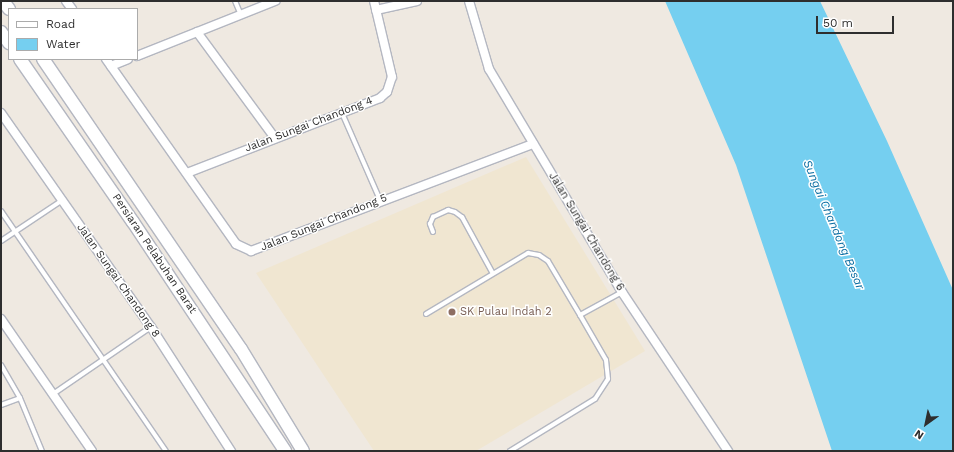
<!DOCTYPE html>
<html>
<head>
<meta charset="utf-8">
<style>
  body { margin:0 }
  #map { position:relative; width:954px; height:452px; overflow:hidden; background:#efe9e1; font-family:"Work Sans",sans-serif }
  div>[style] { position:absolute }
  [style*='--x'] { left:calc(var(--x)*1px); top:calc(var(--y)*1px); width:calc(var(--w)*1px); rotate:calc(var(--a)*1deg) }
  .education>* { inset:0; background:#f0e6d1 }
  .water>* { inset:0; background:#75cff0 }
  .roads { filter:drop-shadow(1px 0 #b4b7c1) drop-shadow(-1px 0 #b4b7c1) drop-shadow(0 1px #b4b7c1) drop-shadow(0 -1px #b4b7c1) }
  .lane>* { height:4px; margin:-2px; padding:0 2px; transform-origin:2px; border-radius:2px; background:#fff }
  .street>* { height:8px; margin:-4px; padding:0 4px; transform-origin:4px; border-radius:4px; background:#fff }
  .secondary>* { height:12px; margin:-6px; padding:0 6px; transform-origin:6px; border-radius:6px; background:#fff }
  .dots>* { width:11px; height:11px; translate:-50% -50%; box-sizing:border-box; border:2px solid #fff; border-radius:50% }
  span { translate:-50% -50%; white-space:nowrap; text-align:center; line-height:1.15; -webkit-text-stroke:3px #fff; paint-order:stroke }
  .street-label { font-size:11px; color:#2e2e2e }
  .education-label { font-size:11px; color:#785e54 }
  .left { translate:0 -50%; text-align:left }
  .water-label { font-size:12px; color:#0d6fa3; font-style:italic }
  .frame { position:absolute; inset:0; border:2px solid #2e2e2e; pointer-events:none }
  .legend { position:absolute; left:8px; top:8px; width:130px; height:52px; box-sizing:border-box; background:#fff; border:1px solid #ababab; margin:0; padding:5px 7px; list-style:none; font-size:12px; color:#2e2e2e }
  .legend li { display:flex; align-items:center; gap:8px; height:20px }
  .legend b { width:20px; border:1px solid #ababab }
  .north { position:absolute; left:906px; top:404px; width:40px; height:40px; -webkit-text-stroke:3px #fff; paint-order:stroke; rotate:213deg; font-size:11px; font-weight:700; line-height:16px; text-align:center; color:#2e2e2e }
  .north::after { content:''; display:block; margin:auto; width:14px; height:18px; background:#2e2e2e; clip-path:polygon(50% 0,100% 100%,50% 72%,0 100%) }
  .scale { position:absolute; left:816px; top:16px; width:78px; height:18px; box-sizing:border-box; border:2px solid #2e2e2e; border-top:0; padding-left:5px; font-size:12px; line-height:14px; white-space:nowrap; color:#2e2e2e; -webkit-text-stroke:3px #fff; paint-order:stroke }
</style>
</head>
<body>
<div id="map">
  <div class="education">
    <div style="clip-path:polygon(526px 157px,645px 351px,476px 451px,374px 451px,256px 273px)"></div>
  </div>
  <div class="water">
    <div style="clip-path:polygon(665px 1px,820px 1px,887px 141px,953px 290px,953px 451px,832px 451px,736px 165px)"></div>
  </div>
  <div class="roads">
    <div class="lane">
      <div style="--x:235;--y:1;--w:15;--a:67"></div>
      <div style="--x:342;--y:113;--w:95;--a:66.4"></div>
      <div style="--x:1;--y:211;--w:291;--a:55.5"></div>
      <div style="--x:433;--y:232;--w:9;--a:-111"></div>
      <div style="--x:430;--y:224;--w:8;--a:-67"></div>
      <div style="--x:433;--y:217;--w:17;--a:-25"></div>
      <div style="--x:448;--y:210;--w:7;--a:16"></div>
      <div style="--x:455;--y:212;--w:9;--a:36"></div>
      <div style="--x:462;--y:217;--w:63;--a:61.4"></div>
      <div style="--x:1;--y:241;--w:72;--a:-33.7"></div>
      <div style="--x:426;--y:314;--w:119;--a:-30.9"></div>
      <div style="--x:528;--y:253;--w:11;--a:10"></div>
      <div style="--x:539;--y:255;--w:11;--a:34"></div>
      <div style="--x:548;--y:261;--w:63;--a:59.3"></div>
      <div style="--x:580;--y:315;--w:48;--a:-28.7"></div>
      <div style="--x:1;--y:365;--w:38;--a:60"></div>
      <div style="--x:20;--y:398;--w:57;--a:67.5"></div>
      <div style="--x:53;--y:394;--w:119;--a:-34.4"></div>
      <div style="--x:1;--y:405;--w:20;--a:-20"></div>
      <div style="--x:510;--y:451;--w:100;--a:-31.5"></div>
      <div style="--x:595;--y:399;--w:24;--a:-57"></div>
      <div style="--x:608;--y:379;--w:19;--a:-96"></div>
      <div style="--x:606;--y:360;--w:52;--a:-120"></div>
    </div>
    <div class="street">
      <div style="--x:66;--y:1;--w:10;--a:53"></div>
      <div style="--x:469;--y:1;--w:71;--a:73.6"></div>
      <div style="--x:489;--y:69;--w:260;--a:59.2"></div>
      <div style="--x:622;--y:292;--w:191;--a:56.3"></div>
      <div style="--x:376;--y:10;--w:42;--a:-12.4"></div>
      <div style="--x:197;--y:32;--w:132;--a:53.7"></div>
      <div style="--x:137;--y:56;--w:149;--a:-21.7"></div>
      <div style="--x:106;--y:59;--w:226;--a:54.9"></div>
      <div style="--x:236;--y:244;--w:17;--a:25"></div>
      <div style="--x:251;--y:251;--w:302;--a:-20.8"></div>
      <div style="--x:111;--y:66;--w:18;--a:-22"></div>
      <div style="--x:1;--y:113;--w:261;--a:55"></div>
      <div style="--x:151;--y:327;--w:148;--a:57.2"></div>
      <div style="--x:187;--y:173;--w:207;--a:-21.2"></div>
      <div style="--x:380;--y:98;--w:9;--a:-41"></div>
      <div style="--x:387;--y:92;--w:16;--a:-72"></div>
      <div style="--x:392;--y:77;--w:78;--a:-103.3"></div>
      <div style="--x:1;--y:319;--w:160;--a:55.4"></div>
    </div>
    <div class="secondary">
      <div style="--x:3;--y:1;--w:10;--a:53"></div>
      <div style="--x:1;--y:32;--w:14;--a:54"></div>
      <div style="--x:20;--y:59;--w:198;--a:55.3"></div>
      <div style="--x:133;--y:222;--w:275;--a:56.4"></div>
      <div style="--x:43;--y:59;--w:351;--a:55.7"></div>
      <div style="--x:241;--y:349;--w:119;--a:58.7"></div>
    </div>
  </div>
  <div class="dots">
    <div style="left:452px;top:312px;background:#8d6e63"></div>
  </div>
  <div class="street-label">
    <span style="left:309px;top:125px;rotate:-21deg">Jalan Sungai Chandong 4</span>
    <span style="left:324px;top:223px;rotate:-22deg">Jalan Sungai Chandong 5</span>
    <span style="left:586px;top:232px;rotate:59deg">Jalan Sungai Chandong 6</span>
    <span style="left:154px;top:254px;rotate:56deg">Persiaran Pelabuhan Barat</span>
    <span style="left:118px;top:281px;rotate:55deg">Jalan Sungai Chandong 8</span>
  </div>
  <div class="education-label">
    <span class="left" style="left:460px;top:312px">SK Pulau Indah 2</span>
  </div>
  <div class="water-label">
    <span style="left:833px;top:225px;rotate:67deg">Sungai Chandong Besar</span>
  </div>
  <div class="frame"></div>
  <ul class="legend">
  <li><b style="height:5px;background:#fff"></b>Road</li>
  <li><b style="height:11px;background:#75cff0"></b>Water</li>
  </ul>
  <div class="north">N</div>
  <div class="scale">50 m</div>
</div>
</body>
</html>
